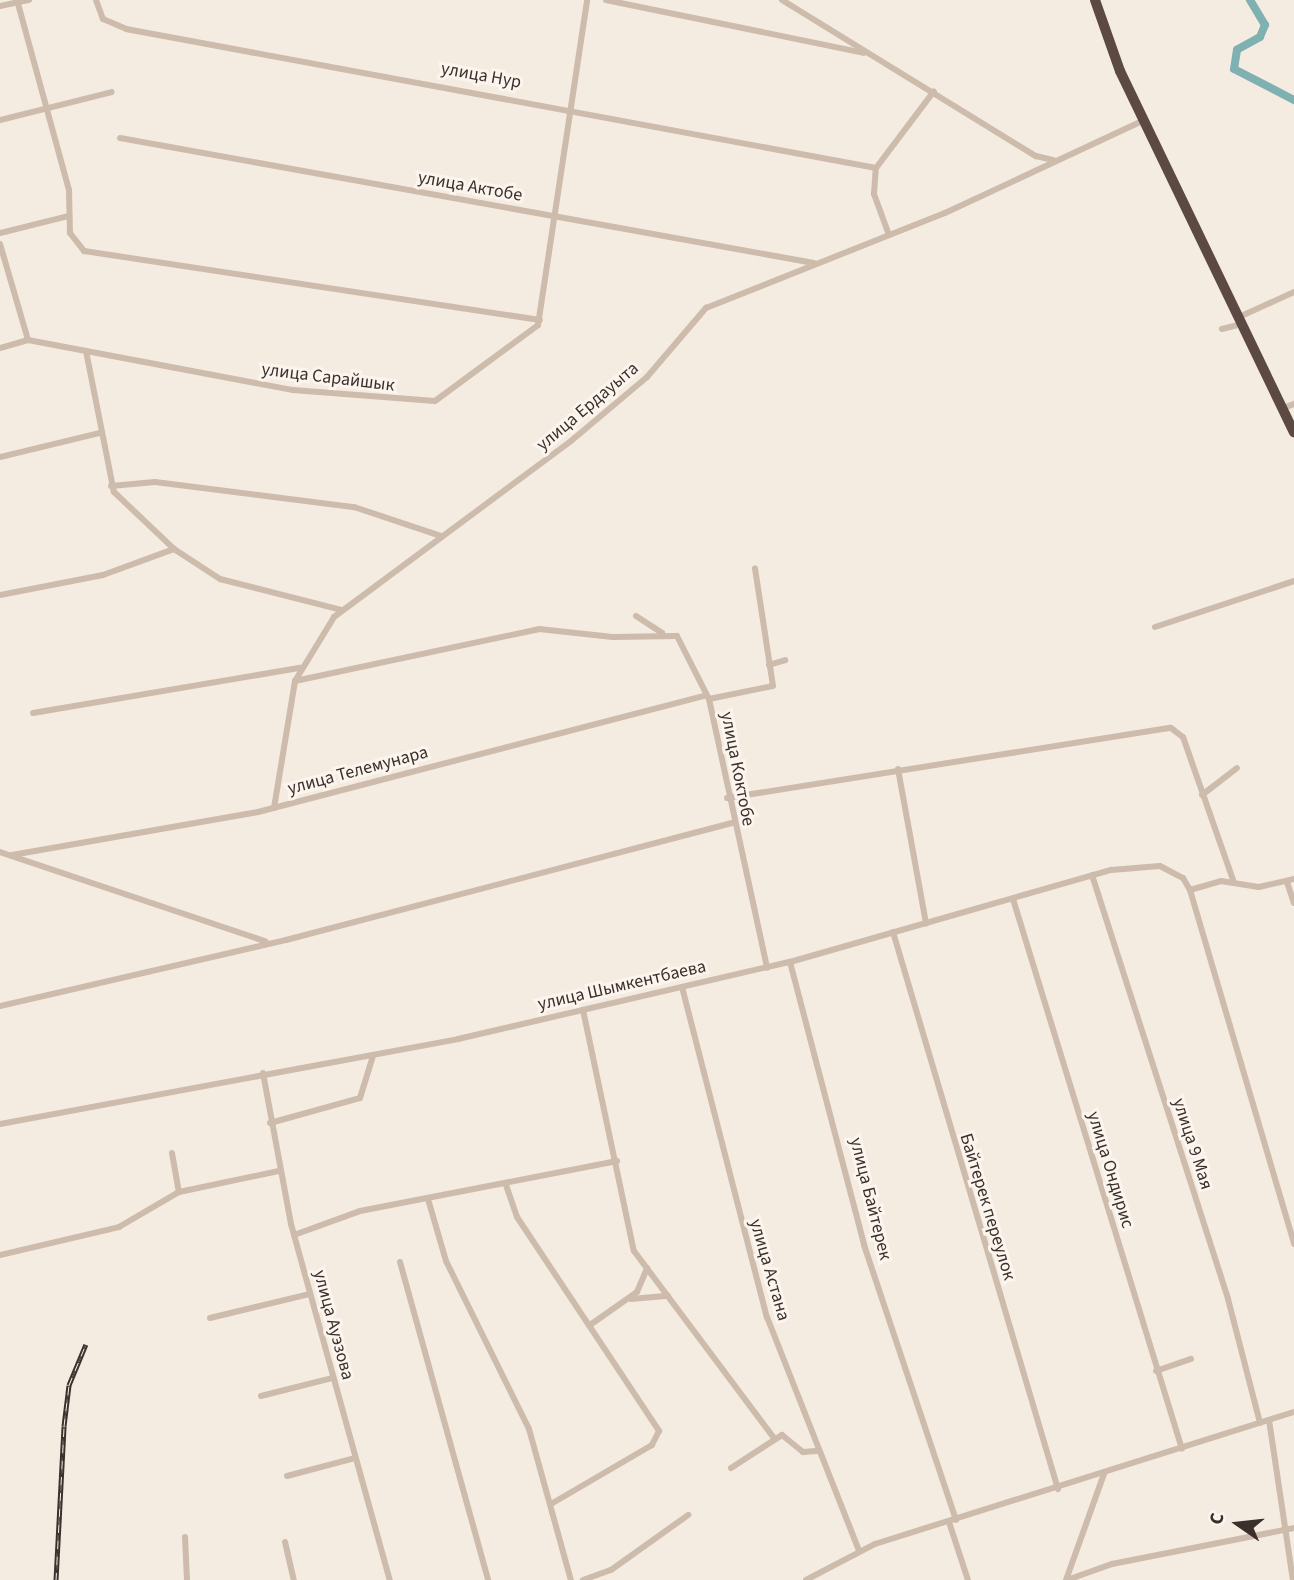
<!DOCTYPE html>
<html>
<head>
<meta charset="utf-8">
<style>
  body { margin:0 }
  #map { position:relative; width:1294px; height:1580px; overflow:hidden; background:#f4ebe1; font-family:"Source Sans 3",sans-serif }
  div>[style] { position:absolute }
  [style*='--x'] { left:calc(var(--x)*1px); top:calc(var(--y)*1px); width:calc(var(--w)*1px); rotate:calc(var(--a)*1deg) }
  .canal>* { height:8px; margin:-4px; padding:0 4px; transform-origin:4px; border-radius:4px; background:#7fb0b2 }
  .street>* { height:6px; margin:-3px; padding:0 3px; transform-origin:3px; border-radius:3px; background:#cdbbac }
  .highway>* { height:10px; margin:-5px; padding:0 5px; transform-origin:5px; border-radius:5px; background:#5c4a42 }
  .rail>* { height:5px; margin-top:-2.5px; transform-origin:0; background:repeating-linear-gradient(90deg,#fbf5ee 0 8px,#3b302b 0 16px); box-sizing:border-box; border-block:2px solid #3b302b }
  span { translate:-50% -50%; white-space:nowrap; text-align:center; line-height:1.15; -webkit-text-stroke:6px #fbf5ee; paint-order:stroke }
  .street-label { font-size:18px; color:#3b302b }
  .north { position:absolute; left:1203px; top:1489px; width:70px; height:70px; -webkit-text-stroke:5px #fbf5ee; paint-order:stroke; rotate:284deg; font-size:19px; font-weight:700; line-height:28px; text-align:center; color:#3b302b }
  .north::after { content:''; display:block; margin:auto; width:24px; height:32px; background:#3b302b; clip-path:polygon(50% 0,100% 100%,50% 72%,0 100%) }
</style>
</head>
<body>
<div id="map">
  <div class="canal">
    <div style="--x:1250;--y:0;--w:29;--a:59"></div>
    <div style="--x:1265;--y:25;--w:13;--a:113"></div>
    <div style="--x:1260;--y:37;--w:26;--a:151"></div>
    <div style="--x:1237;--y:50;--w:19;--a:99"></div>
    <div style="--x:1234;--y:69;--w:68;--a:27.3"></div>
  </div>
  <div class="street">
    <div style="--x:17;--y:0;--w:197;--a:74.7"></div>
    <div style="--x:69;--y:190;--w:43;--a:88.7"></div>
    <div style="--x:70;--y:233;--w:23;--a:52"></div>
    <div style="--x:84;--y:251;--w:461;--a:8.6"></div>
    <div style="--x:96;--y:0;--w:20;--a:70"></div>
    <div style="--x:103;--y:19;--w:25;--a:23"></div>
    <div style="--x:126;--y:29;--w:763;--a:10.5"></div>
    <div style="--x:606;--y:0;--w:263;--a:11.6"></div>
    <div style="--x:782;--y:0;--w:298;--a:31.6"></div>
    <div style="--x:1036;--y:156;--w:18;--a:13"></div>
    <div style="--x:0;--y:6;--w:30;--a:-12"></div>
    <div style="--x:0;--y:120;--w:115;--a:-14"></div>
    <div style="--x:120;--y:138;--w:705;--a:10.21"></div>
    <div style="--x:0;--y:233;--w:70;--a:-14"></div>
    <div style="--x:889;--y:235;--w:44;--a:-110.1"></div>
    <div style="--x:874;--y:194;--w:26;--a:-86"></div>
    <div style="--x:876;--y:168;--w:96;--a:-53"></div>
    <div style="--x:0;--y:244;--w:100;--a:73.7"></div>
    <div style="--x:1239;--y:317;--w:60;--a:-24.4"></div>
    <div style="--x:1222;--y:329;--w:21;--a:-14"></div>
    <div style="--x:0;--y:348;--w:29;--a:-16"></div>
    <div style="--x:28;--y:340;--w:270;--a:10.7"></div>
    <div style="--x:293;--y:390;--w:142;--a:4.4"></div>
    <div style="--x:435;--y:401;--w:128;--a:-36.4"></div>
    <div style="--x:538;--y:325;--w:329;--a:-81.4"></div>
    <div style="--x:86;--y:351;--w:144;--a:78.8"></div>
    <div style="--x:114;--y:492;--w:83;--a:43.5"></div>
    <div style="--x:174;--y:549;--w:55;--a:33.1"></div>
    <div style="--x:220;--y:579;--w:126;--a:14.3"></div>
    <div style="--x:1283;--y:408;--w:12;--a:-20"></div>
    <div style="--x:0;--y:457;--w:103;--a:-13.5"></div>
    <div style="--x:111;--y:486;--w:44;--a:-5.2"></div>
    <div style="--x:155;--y:482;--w:201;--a:7.2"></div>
    <div style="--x:354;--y:507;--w:92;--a:18.4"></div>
    <div style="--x:0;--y:595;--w:105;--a:-11"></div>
    <div style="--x:103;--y:575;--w:76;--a:-20.1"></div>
    <div style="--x:636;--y:616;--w:31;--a:33"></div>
    <div style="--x:1155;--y:627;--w:146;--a:-18.3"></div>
    <div style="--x:769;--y:665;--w:17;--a:-17"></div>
    <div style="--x:295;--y:681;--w:249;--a:-12"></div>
    <div style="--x:539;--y:629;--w:74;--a:6.2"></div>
    <div style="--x:613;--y:637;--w:64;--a:-0.9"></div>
    <div style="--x:677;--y:636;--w:71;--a:63.1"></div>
    <div style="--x:709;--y:699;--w:275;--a:77.8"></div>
    <div style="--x:709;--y:699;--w:65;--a:-11.5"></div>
    <div style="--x:773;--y:686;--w:119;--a:-98.7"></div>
    <div style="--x:33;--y:713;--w:271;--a:-9.6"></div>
    <div style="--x:898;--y:769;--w:157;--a:79.7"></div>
    <div style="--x:1202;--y:795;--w:44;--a:-37.6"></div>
    <div style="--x:727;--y:798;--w:449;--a:-9"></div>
    <div style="--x:1171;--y:728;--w:15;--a:37"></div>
    <div style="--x:1183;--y:737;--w:151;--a:70.7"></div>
    <div style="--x:274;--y:808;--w:129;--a:-80.6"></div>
    <div style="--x:295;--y:681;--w:75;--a:-58.6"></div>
    <div style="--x:334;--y:617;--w:295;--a:-36.6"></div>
    <div style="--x:571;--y:441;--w:99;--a:-40.1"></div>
    <div style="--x:647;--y:377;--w:91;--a:-49.5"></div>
    <div style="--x:706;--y:308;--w:257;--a:-21.7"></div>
    <div style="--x:945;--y:213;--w:220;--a:-25"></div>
    <div style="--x:0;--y:852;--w:280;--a:18.6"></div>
    <div style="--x:12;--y:855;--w:250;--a:-9.9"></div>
    <div style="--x:258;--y:812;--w:463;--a:-14.6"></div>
    <div style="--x:1092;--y:875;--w:445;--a:72.2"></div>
    <div style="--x:1228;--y:1299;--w:128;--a:75.5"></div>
    <div style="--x:1287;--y:882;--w:22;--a:72"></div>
    <div style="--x:1190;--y:890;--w:32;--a:-16"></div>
    <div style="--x:1221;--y:881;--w:38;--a:9"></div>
    <div style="--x:1259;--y:887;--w:36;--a:-13"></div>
    <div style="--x:1013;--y:899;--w:575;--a:72.92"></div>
    <div style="--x:893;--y:932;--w:581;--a:73.5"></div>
    <div style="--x:790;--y:962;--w:293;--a:75.3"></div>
    <div style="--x:864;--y:1245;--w:290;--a:71.5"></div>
    <div style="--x:682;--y:987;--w:341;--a:75.6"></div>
    <div style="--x:767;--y:1317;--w:251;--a:68.5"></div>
    <div style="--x:0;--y:1006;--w:294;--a:-13"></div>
    <div style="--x:286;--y:940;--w:461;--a:-14.7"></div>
    <div style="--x:583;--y:1010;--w:246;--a:78.1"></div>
    <div style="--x:634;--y:1251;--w:234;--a:53.2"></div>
    <div style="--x:263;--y:1073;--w:154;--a:79.5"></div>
    <div style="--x:291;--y:1224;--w:370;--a:74.5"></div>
    <div style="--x:270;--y:1123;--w:93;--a:-15.5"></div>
    <div style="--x:360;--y:1098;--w:44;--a:-72.8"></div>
    <div style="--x:0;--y:1124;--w:466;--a:-10.5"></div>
    <div style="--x:458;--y:1039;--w:341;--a:-13.1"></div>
    <div style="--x:790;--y:962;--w:334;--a:-16"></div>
    <div style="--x:1111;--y:870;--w:49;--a:-4.7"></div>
    <div style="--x:1160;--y:866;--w:26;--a:28"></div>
    <div style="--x:1183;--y:878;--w:14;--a:60"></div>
    <div style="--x:1190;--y:890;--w:369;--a:73.6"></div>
    <div style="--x:172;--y:1153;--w:40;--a:80"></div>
    <div style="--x:506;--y:1185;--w:34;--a:71"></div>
    <div style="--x:517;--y:1217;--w:257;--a:56.4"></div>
    <div style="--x:659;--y:1431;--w:16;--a:117"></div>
    <div style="--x:652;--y:1445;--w:117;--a:149.7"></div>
    <div style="--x:428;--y:1199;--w:65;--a:73.8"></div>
    <div style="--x:446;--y:1261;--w:187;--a:63.7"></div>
    <div style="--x:529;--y:1429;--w:157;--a:74.5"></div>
    <div style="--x:294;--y:1235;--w:70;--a:-20"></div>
    <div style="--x:360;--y:1211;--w:262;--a:-11"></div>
    <div style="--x:0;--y:1255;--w:122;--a:-13.2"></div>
    <div style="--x:119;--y:1227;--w:69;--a:-30.3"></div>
    <div style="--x:179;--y:1192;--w:102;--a:-11.9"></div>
    <div style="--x:400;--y:1262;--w:330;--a:74.5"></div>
    <div style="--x:631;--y:1299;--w:37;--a:-5"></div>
    <div style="--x:210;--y:1318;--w:103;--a:-13.5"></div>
    <div style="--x:590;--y:1325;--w:57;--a:-35.1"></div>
    <div style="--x:637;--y:1292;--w:26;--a:-67"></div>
    <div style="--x:1156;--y:1371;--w:37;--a:-19"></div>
    <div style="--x:261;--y:1396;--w:73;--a:-14.2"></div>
    <div style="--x:1269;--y:1420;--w:162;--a:81.5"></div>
    <div style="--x:731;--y:1468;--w:61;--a:-32.9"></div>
    <div style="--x:782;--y:1435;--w:27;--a:39"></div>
    <div style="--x:803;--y:1452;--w:13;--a:-4"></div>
    <div style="--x:287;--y:1476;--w:70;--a:-14.8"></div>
    <div style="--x:949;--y:1522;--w:61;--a:71.9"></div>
    <div style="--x:185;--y:1537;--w:43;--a:87.3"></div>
    <div style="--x:285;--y:1542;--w:39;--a:77"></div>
    <div style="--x:583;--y:1580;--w:30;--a:-20"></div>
    <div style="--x:611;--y:1570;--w:95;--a:-35.5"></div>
    <div style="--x:806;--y:1580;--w:78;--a:-27.6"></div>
    <div style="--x:875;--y:1544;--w:439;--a:-17.5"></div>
    <div style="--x:1066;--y:1580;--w:113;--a:-70.3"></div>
    <div style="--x:1067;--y:1580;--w:48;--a:-19.6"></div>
    <div style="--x:1112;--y:1564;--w:186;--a:-11.2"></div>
  </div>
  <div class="highway">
    <div style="--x:1095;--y:0;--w:75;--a:70.6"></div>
    <div style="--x:1120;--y:71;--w:401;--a:64.3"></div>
  </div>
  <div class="rail">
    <div style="--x:56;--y:1580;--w:154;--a:-87"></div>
    <div style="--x:64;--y:1426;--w:41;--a:-83"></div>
    <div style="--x:69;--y:1385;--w:44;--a:-67.5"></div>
  </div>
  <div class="street-label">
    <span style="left:481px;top:76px;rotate:10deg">улица Нур</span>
    <span style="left:470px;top:187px;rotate:10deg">улица Актобе</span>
    <span style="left:328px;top:378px;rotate:7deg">улица Сарайшык</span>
    <span style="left:588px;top:407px;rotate:-40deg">улица Ердауыта</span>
    <span style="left:737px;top:769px;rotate:79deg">улица Коктобе</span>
    <span style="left:358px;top:771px;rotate:-15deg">улица Телемунара</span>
    <span style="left:622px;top:986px;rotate:-13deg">улица Шымкентбаева</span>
    <span style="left:1192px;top:1144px;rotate:72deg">улица 9 Мая</span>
    <span style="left:1110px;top:1170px;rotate:73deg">улица Ондирис</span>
    <span style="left:870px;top:1199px;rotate:76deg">улица Байтерек</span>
    <span style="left:987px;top:1207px;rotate:73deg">Байтерек переулок</span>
    <span style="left:769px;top:1270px;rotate:74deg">улица Астана</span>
    <span style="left:333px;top:1325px;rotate:75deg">улица Ауэзова</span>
  </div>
  <div class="north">С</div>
</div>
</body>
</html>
